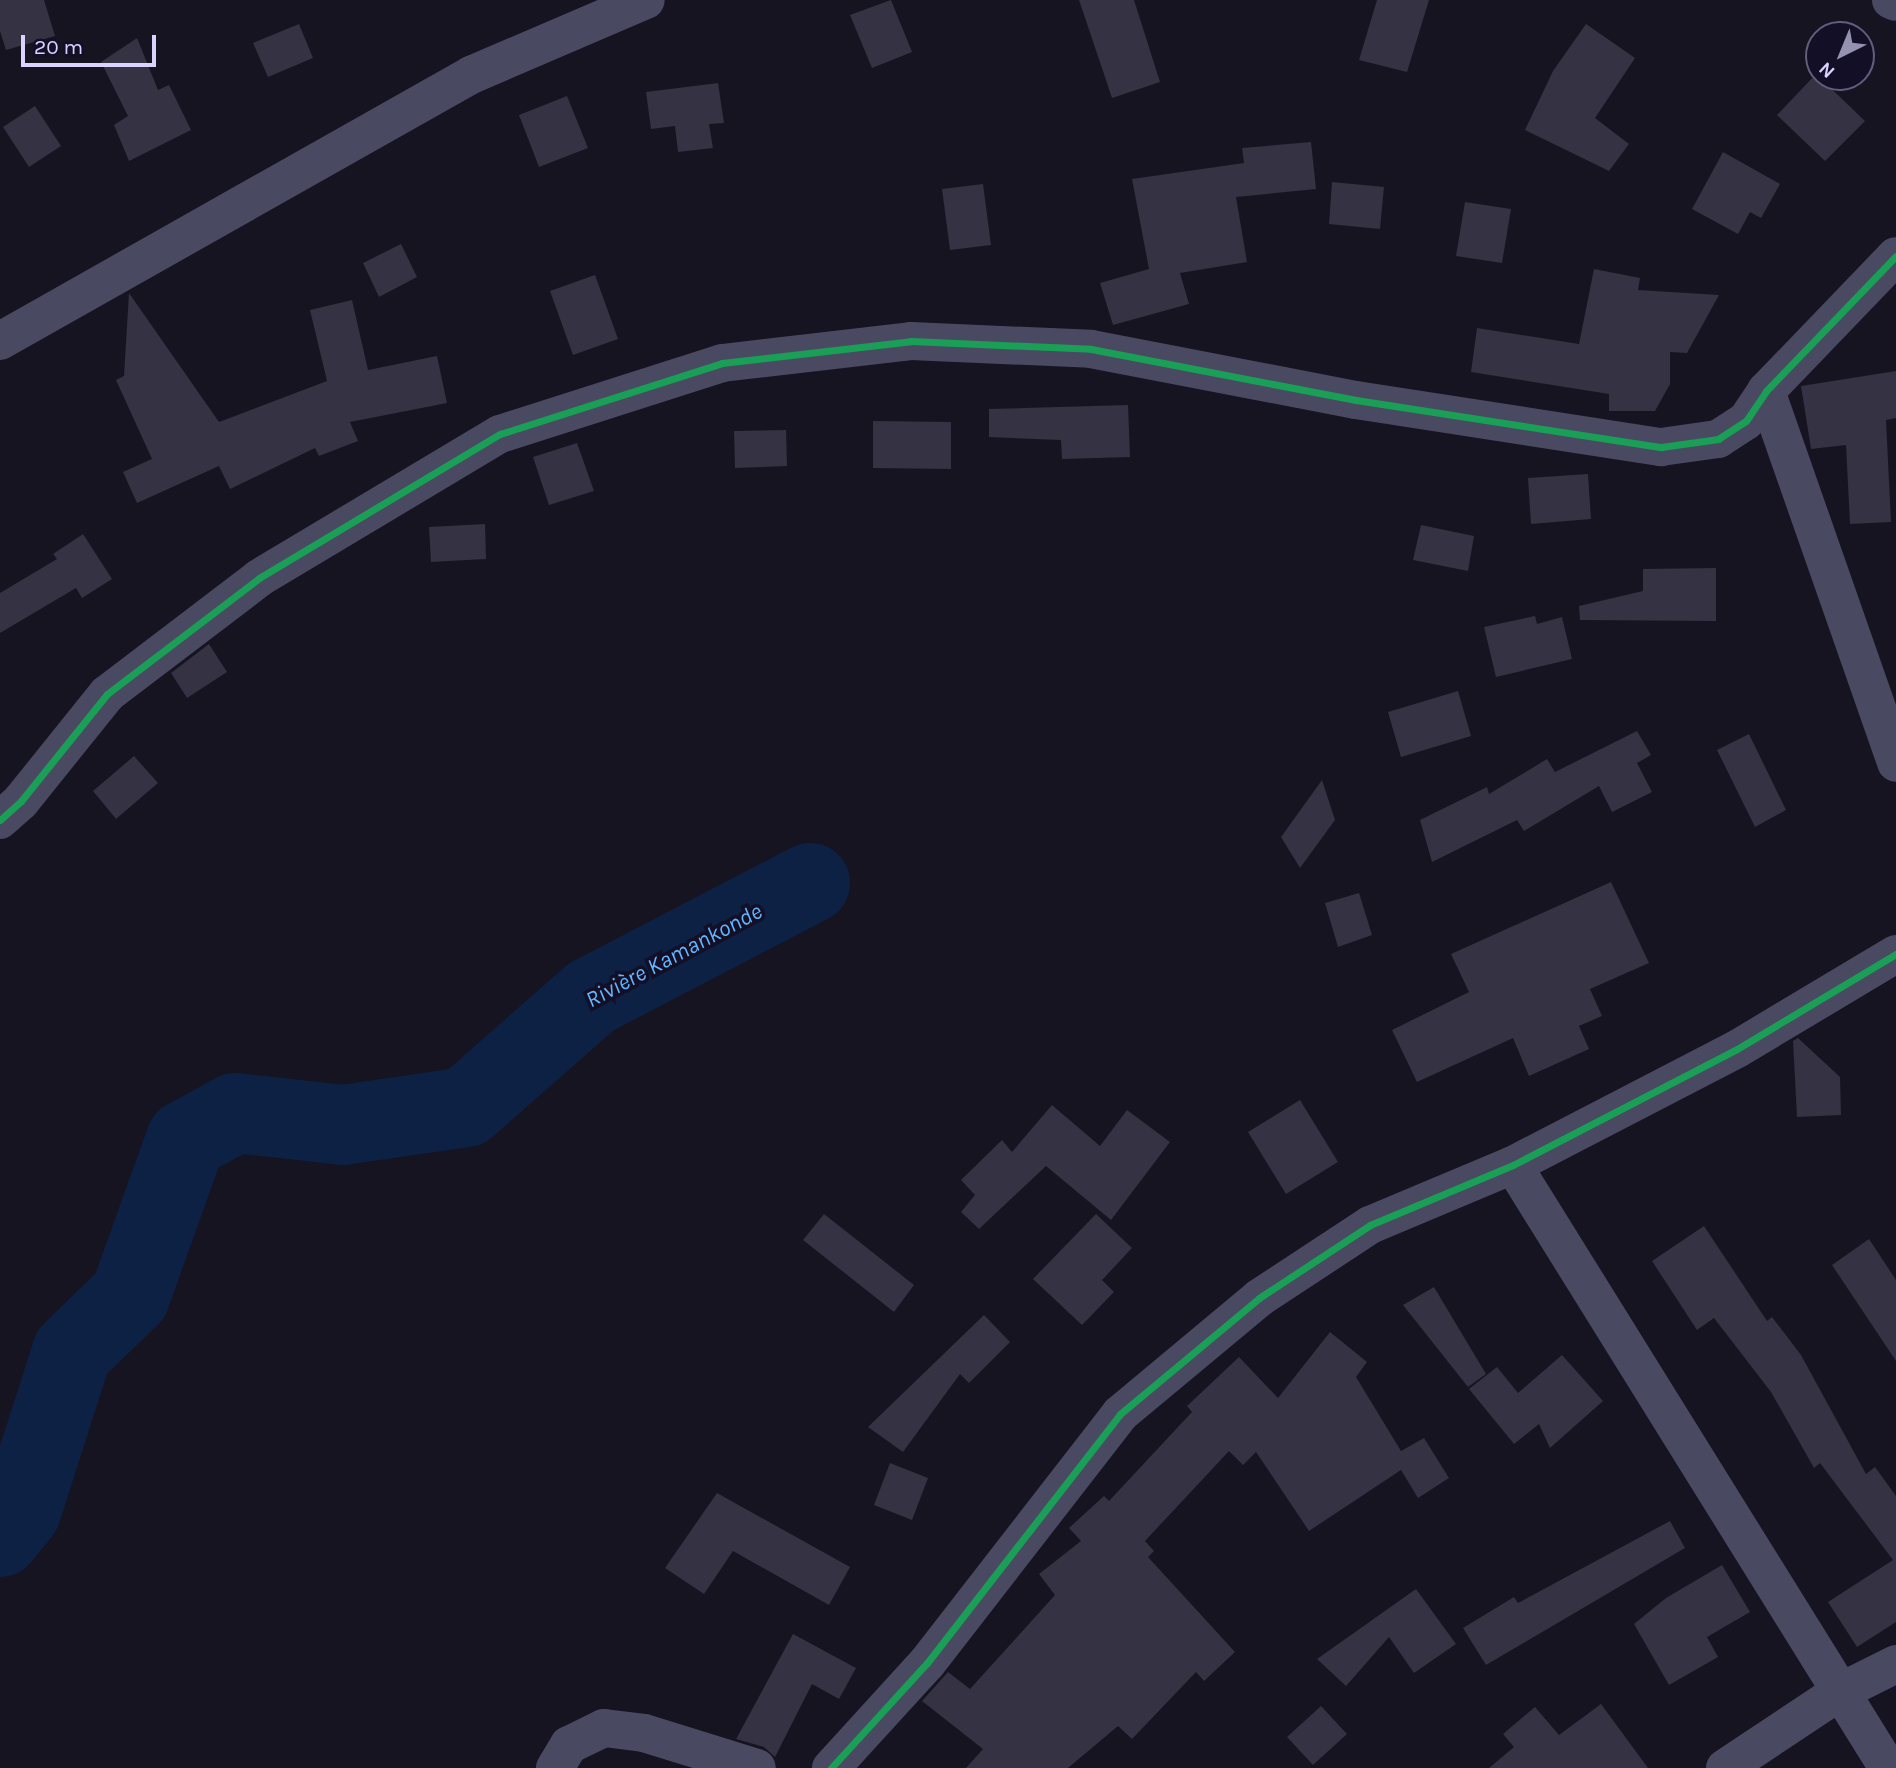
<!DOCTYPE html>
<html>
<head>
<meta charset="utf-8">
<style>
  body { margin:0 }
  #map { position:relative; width:1896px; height:1768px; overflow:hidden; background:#161421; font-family:Karla,sans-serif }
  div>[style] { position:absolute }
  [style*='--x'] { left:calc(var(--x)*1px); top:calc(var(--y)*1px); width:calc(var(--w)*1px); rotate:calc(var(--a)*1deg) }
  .river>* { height:80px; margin:-40px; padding:0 40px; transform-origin:40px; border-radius:40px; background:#0d2144 }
  .building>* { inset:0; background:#343243 }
  .minor>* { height:38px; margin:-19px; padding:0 19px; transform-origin:19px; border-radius:19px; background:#4a4962 }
  .cycleway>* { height:7px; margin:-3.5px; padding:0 3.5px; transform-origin:3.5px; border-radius:3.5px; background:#1a9f57 }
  span { translate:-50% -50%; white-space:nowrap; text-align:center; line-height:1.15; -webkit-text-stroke:7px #130f26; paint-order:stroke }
  .water-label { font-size:23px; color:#62b6ff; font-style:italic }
  .north { position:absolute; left:1805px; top:21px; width:70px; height:70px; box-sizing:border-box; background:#130f26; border:2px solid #625e7d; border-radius:50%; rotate:223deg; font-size:19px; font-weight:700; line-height:28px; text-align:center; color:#d9d4ff }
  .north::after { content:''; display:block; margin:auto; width:24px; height:32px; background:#9591b1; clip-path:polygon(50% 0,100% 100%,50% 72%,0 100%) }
  .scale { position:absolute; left:21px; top:35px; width:135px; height:32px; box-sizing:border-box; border:4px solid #d9d4ff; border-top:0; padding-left:9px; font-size:21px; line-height:24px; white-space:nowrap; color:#d9d4ff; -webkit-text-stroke:5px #130f26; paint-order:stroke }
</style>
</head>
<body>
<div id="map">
  <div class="river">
    <div style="--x:0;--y:1537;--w:33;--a:-51"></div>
    <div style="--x:21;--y:1511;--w:167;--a:-72.2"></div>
    <div style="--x:72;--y:1352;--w:81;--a:-44"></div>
    <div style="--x:130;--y:1296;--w:166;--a:-70.3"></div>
    <div style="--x:186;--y:1140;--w:56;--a:-28.9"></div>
    <div style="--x:235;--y:1113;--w:109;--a:6.3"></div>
    <div style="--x:343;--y:1125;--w:124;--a:-8.3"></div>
    <div style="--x:466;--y:1107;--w:167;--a:-41.3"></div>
    <div style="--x:591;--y:997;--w:247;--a:-27.5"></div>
  </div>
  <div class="building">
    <div style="clip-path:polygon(0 0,44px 0,55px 36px,6px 50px,0 31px)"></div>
    <div style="clip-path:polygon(891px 0,912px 52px,872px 68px,850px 15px)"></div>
    <div style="clip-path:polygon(1079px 0,1134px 0,1160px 82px,1112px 98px)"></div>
    <div style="clip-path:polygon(1377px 0,1429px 0,1407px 72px,1359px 60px)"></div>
    <div style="clip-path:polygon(299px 24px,313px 58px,268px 77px,253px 43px)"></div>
    <div style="clip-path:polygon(1586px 24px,1635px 58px,1595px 118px,1629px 144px,1609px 171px,1525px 130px,1553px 71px)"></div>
    <div style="clip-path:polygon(137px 38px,158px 90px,169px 85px,191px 130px,129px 161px,114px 125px,128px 116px,101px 62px)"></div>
    <div style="clip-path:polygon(1816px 74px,1865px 121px,1825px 161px,1777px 115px)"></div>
    <div style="clip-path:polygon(718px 83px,724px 123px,709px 124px,713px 148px,678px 152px,675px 126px,651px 129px,646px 92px)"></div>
    <div style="clip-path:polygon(567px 96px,588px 148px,539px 167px,519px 115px)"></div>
    <div style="clip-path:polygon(35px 106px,61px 146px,29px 167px,3px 127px)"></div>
    <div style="clip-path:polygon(1311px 142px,1316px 189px,1236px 197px,1247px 262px,1180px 273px,1189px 304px,1113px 325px,1100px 283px,1149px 269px,1132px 179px,1244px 163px,1242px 148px)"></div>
    <div style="clip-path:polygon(1723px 152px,1780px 184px,1761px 218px,1750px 212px,1738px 234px,1692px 209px)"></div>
    <div style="clip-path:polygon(1332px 182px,1384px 187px,1380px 229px,1329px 224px)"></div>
    <div style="clip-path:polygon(983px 184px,991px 245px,950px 250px,942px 189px)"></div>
    <div style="clip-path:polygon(1465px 202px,1511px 209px,1502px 263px,1456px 256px)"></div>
    <div style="clip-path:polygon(401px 244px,417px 277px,379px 297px,363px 263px)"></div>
    <div style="clip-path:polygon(1594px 269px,1640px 278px,1638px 290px,1719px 295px,1687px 353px,1670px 352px,1670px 384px,1655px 411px,1609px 411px,1609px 394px,1471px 372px,1477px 328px,1579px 344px)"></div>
    <div style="clip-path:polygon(595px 275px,618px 339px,573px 355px,550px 291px)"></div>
    <div style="clip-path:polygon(129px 293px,219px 422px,327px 381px,310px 310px,352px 300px,368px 370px,437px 356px,447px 403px,350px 422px,358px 441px,319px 456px,315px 448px,230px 489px,219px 466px,137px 503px,123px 472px,152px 459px,116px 380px,124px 376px)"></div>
    <div style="clip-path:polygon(1896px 371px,1896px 418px,1886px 420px,1891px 522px,1850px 524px,1846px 445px,1811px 449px,1801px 386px)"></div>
    <div style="clip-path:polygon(1128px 405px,1130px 457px,1062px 459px,1061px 440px,989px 437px,989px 409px)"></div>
    <div style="clip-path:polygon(873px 421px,951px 422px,951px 469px,873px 468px)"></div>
    <div style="clip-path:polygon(786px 430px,787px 466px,735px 468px,734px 431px)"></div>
    <div style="clip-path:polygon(577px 443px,594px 491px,549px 505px,533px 457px)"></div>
    <div style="clip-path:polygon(1588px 474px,1591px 519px,1531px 524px,1528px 478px)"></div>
    <div style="clip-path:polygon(485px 524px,486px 559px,431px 562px,429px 527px)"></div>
    <div style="clip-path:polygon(1421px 525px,1474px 536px,1468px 571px,1413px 560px)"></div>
    <div style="clip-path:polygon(83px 534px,112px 579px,82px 598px,76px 588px,0 633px,0 593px,57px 559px,53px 554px)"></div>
    <div style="clip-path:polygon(1716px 568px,1716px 621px,1580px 620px,1579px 606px,1643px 591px,1643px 569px)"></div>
    <div style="clip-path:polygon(1535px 616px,1537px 624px,1562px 617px,1572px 659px,1496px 677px,1484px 627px)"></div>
    <div style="clip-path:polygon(209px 644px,227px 672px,187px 698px,171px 673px)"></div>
    <div style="clip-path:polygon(1458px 691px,1471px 736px,1401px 757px,1388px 712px)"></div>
    <div style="clip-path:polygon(1637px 731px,1651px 755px,1637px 763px,1652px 792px,1612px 812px,1599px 786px,1524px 831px,1517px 820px,1432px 862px,1420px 820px,1487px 787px,1489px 794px,1547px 759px,1555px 772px)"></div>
    <div style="clip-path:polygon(1749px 734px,1786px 810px,1755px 827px,1717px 750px)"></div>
    <div style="clip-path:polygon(134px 756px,158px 783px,116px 819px,93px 791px)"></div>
    <div style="clip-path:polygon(1322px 780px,1335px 820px,1300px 868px,1281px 837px)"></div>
    <div style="clip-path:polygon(1611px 882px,1649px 963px,1590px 989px,1602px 1016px,1579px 1026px,1589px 1049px,1529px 1076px,1513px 1038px,1417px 1082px,1392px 1030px,1469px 992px,1451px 954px)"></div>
    <div style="clip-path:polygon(1359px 893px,1372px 935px,1338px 947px,1325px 903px)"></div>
    <div style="clip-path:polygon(1798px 1038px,1840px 1077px,1841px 1115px,1797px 1117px,1793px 1041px)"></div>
    <div style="clip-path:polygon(1300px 1100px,1338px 1162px,1286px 1194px,1248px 1132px)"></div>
    <div style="clip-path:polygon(1052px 1105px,1100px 1146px,1127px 1110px,1170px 1142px,1111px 1220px,1046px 1166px,979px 1229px,961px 1212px,975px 1195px,961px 1180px,1002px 1140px,1012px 1152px)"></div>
    <div style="clip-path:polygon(824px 1214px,914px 1285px,894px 1312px,803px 1240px)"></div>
    <div style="clip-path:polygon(1096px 1214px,1132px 1248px,1102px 1280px,1114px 1292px,1082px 1325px,1033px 1279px)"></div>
    <div style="clip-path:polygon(1704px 1226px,1767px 1321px,1772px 1317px,1801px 1355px,1866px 1474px,1875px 1467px,1896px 1496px,1896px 1622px,1857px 1647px,1828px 1602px,1893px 1560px,1820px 1463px,1814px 1468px,1771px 1392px,1714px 1318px,1697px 1330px,1652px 1261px)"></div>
    <div style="clip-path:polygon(1869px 1239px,1896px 1280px,1896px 1361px,1832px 1265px)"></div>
    <div style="clip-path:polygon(1434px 1287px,1486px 1374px,1468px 1387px,1403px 1305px)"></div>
    <div style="clip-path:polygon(984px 1315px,1010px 1342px,969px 1383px,960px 1374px,903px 1452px,868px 1427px)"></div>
    <div style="clip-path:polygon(1330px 1332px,1367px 1362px,1356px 1377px,1401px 1451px,1424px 1438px,1449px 1478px,1418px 1498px,1401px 1470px,1309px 1531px,1256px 1452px,1243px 1465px,1229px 1451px,1145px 1541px,1154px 1551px,1148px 1557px,1235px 1652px,1204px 1681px,1196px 1672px,1132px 1739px,1118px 1726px,1068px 1768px,966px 1768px,983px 1749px,922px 1701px,948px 1672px,970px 1689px,1055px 1595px,1039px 1574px,1081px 1541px,1069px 1528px,1104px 1496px,1109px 1501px,1192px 1412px,1187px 1406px,1239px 1357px,1278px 1398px)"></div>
    <div style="clip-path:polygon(1562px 1355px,1603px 1401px,1550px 1448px,1539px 1424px,1514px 1444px,1469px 1389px,1497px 1367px,1518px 1393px)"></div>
    <div style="clip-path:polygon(890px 1463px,928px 1478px,912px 1520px,874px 1505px)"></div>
    <div style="clip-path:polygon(717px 1493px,850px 1567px,829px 1605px,733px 1551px,704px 1594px,665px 1568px)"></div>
    <div style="clip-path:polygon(1670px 1521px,1685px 1548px,1486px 1665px,1463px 1628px,1514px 1597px,1518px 1603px)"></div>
    <div style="clip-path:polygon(1722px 1565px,1750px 1612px,1707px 1637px,1718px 1657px,1669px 1685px,1634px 1624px,1666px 1598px)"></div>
    <div style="clip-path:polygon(1416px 1589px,1456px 1644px,1414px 1673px,1389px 1637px,1346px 1686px,1317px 1659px)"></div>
    <div style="clip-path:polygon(793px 1634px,856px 1668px,839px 1699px,812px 1684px,775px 1757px,764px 1747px,736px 1739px)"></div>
    <div style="clip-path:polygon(1601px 1704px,1648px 1768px,1489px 1768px,1514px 1747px,1503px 1734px,1535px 1707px,1559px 1735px)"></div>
    <div style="clip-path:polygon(1321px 1706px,1347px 1734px,1313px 1765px,1287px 1737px)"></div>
  </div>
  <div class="minor">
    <div style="--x:1891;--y:0;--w:5;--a:22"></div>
    <div style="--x:0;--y:341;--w:541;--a:-29.46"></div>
    <div style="--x:471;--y:75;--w:190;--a:-23.2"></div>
    <div style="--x:1766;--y:391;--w:394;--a:70.7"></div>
    <div style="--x:0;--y:820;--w:28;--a:-42"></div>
    <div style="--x:21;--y:801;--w:137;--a:-51.2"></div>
    <div style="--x:107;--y:694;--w:191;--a:-37.3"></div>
    <div style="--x:259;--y:578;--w:281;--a:-30.9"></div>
    <div style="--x:500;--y:434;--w:233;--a:-17.7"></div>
    <div style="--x:722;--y:363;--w:190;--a:-6.6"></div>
    <div style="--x:911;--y:341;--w:180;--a:2.5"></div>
    <div style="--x:1091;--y:349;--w:270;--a:10.9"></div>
    <div style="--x:1356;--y:400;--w:309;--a:8.8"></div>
    <div style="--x:1661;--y:447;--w:58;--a:-8"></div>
    <div style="--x:1718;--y:439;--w:33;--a:-33"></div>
    <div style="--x:1746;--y:421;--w:36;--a:-56"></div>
    <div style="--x:1766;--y:391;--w:187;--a:-46.1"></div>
    <div style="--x:1513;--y:1165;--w:710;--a:58.12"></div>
    <div style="--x:555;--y:1768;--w:27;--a:-59"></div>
    <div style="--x:569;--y:1745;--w:39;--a:-26"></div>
    <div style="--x:604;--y:1728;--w:40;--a:7.1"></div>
    <div style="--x:644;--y:1733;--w:118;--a:17.2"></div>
    <div style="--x:831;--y:1768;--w:142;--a:-47.6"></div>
    <div style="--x:927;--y:1663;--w:315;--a:-52.2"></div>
    <div style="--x:1120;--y:1414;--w:181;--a:-39.8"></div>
    <div style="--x:1259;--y:1298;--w:133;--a:-33.3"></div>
    <div style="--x:1370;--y:1225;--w:155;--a:-22.8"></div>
    <div style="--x:1513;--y:1165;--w:252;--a:-27.4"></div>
    <div style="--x:1737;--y:1049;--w:185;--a:-30.9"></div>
    <div style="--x:1725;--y:1768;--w:136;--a:-33.6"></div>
    <div style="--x:1838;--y:1693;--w:65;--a:-26.6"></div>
  </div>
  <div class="cycleway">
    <div style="--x:0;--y:820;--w:28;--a:-42"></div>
    <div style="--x:21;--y:801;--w:137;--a:-51.2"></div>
    <div style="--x:107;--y:694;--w:191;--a:-37.3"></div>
    <div style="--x:259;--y:578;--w:281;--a:-30.9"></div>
    <div style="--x:500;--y:434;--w:233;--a:-17.7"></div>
    <div style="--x:722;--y:363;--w:190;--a:-6.6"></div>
    <div style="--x:911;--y:341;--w:180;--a:2.5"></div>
    <div style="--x:1091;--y:349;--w:270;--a:10.9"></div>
    <div style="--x:1356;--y:400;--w:309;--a:8.8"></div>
    <div style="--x:1661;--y:447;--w:58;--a:-8"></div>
    <div style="--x:1718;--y:439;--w:33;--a:-33"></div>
    <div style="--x:1746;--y:421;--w:36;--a:-56"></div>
    <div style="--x:1766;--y:391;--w:187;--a:-46.1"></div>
    <div style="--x:831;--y:1768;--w:142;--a:-47.6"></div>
    <div style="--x:927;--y:1663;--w:315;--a:-52.2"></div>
    <div style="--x:1120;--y:1414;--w:181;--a:-39.8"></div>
    <div style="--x:1259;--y:1298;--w:133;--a:-33.3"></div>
    <div style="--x:1370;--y:1225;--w:155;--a:-22.8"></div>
    <div style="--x:1513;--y:1165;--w:252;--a:-27.4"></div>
    <div style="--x:1737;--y:1049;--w:185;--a:-30.9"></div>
  </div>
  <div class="water-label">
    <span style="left:674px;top:956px;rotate:-28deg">Rivière Kamankonde</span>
  </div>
  <div class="north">N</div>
  <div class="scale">20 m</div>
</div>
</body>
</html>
